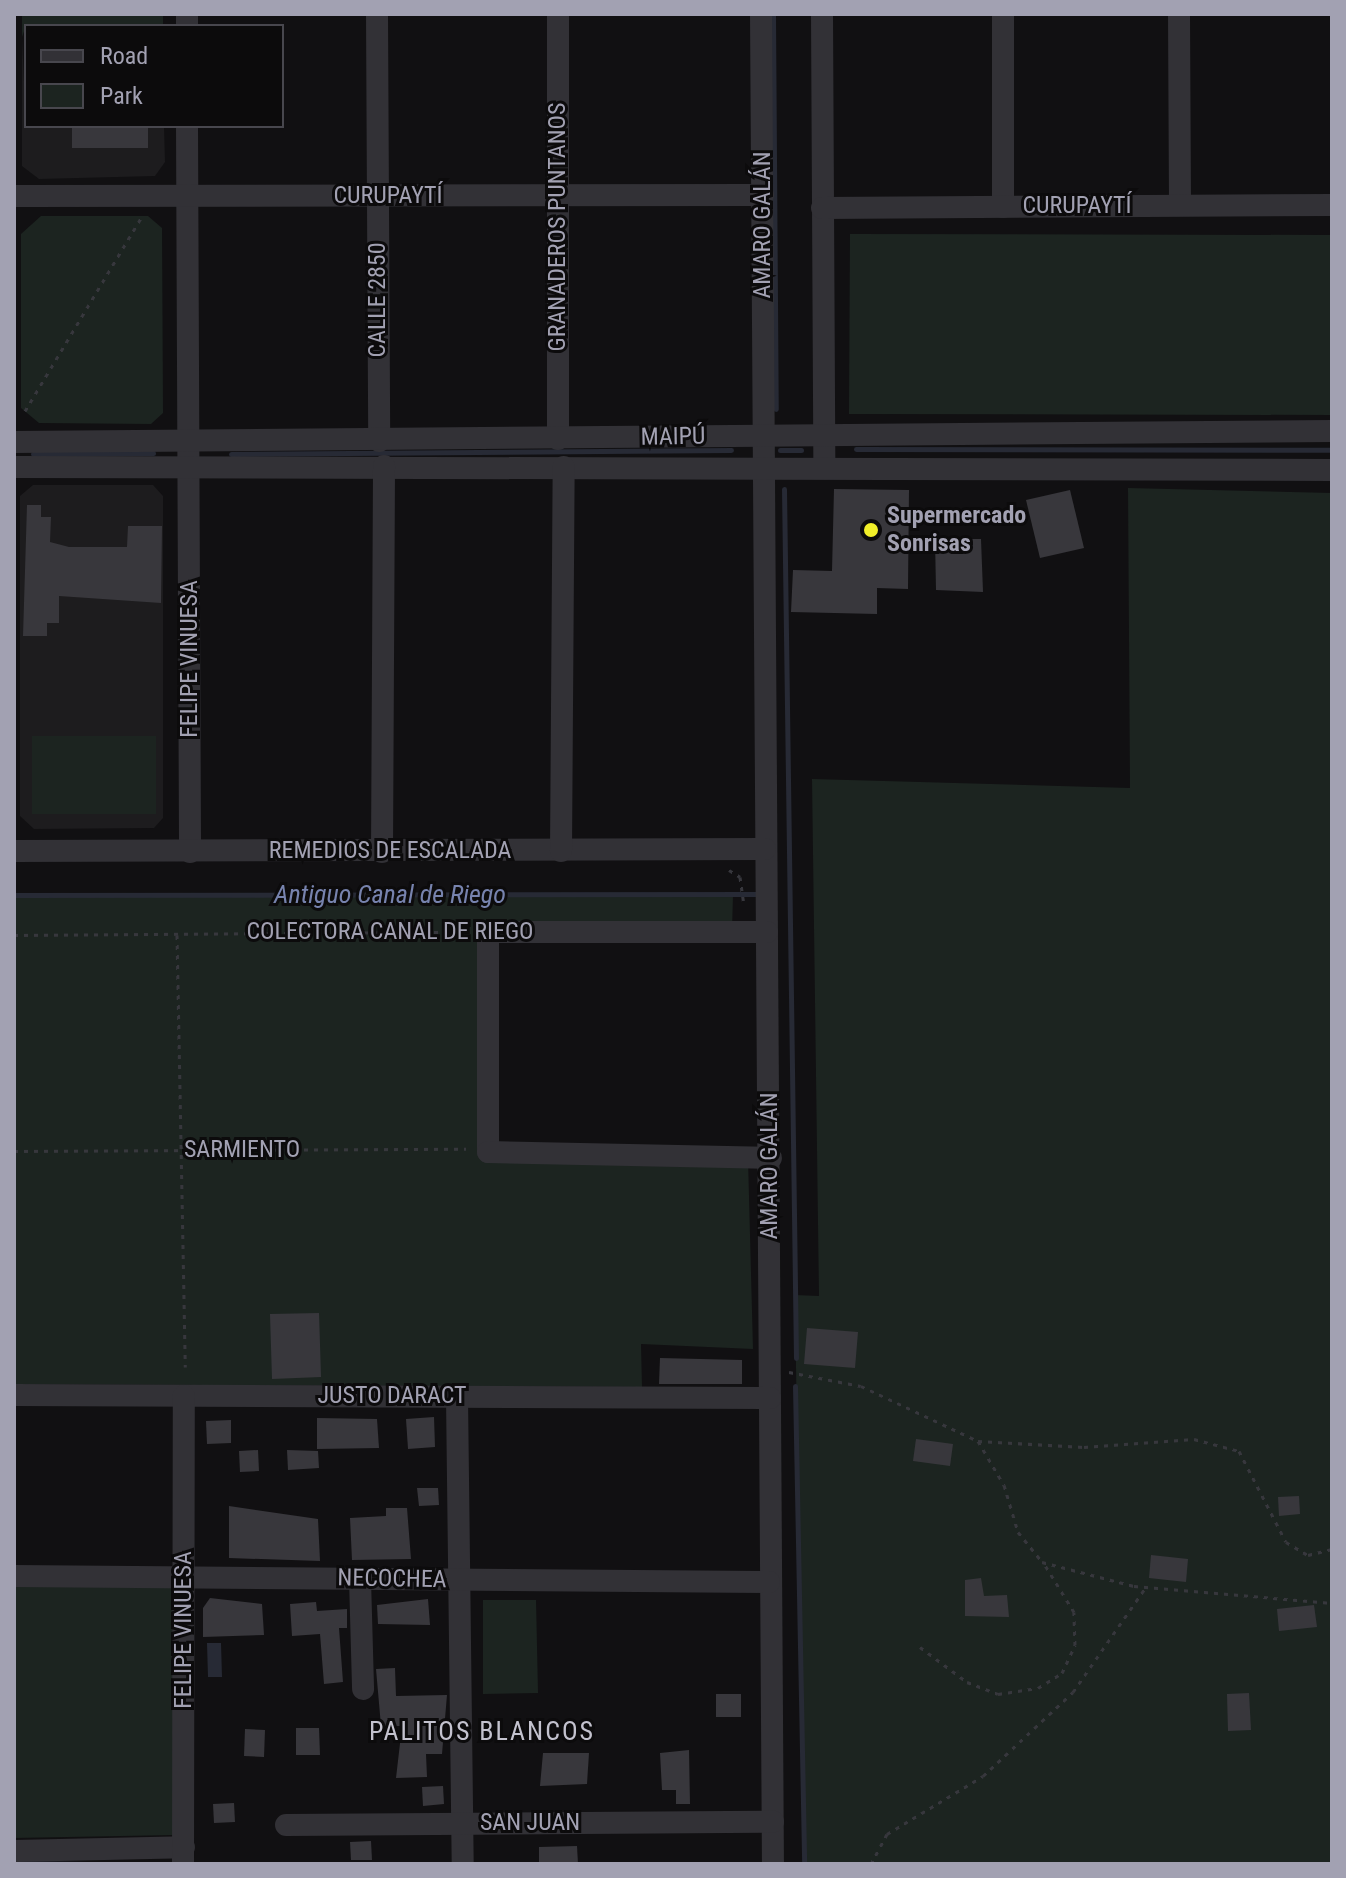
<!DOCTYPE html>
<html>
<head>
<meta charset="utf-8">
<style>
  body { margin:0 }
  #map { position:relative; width:1346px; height:1878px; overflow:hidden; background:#111012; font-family:"Roboto Condensed",sans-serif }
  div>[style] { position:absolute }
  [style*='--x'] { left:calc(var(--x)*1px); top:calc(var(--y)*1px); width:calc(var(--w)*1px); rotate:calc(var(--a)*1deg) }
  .built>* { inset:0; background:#1d1c1e }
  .green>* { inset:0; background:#1c2420 }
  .water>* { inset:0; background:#272a35 }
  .stream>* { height:5px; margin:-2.5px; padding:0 2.5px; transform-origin:2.5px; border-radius:2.5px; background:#272a35 }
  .building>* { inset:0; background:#38373c }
  .path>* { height:3px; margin-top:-1.5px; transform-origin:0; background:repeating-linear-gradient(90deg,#37373d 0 4px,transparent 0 10px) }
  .minor>* { height:22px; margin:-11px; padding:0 11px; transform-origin:11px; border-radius:11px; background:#323136 }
  .dots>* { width:22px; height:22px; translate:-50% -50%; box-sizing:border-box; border:4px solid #0c0b0c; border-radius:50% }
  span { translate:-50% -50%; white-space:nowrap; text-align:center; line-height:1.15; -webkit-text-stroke:6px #0c0b0c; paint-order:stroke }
  .street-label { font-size:24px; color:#a2a1b2 }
  .poi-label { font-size:24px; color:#a2a1b2; font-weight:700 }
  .left { translate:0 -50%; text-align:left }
  .water-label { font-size:26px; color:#7783ae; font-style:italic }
  .neighbourhood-label { font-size:26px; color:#c3c2ce; letter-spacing:2px }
  .frame { position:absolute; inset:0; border:16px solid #a2a1b2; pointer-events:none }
  .legend { position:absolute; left:24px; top:24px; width:260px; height:104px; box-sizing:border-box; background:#0c0b0c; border:2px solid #48474e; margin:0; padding:10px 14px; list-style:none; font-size:24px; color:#a2a1b2 }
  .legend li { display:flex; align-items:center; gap:16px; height:40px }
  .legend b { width:40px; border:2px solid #48474e }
</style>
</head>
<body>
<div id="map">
  <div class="built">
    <div style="clip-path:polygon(22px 37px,26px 126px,164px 126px,165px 162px,155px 176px,39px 179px,22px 166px)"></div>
    <div style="clip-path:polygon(33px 485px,153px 485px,163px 496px,163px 818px,154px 828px,34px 829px,20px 816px,20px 496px)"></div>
  </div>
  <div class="green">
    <div style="clip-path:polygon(22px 14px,163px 14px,163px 26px,26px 26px,22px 37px)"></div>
    <div style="clip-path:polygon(41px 216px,148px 216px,162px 228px,163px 413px,151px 424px,39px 423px,21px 408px,21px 234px)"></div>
    <div style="clip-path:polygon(850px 234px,1332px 235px,1332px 415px,849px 414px)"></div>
    <div style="clip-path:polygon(1128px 488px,1332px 493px,1332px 1864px,803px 1864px,795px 1295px,819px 1296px,812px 779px,1130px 788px)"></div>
    <div style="clip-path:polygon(32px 736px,156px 736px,156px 814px,32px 814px)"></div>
    <div style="clip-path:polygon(733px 895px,732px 931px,489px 932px,488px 1151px,748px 1158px,753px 1349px,641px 1344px,642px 1387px,14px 1384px,14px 897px)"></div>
    <div style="clip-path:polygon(178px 1582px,175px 1835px,14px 1838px,14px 1584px)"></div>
    <div style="clip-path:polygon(483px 1600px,536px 1600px,538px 1693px,483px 1694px)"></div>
  </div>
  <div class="water">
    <div style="clip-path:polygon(207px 1643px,221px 1643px,222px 1677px,208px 1677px)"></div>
  </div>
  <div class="stream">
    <div style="--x:773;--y:14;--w:395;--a:89.6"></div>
    <div style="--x:856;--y:449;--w:476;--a:0.1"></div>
    <div style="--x:780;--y:450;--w:21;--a:0"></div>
    <div style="--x:33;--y:454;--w:120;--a:-0.5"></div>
    <div style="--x:231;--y:454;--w:500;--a:-0.46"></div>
    <div style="--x:784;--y:489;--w:869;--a:89.21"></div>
    <div style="--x:14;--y:895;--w:747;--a:-0.08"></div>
    <div style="--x:795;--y:1386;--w:478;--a:88.9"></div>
    <div style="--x:14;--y:1863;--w:74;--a:0.8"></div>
  </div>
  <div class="building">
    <div style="clip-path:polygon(72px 126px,148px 126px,148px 148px,72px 148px)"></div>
    <div style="clip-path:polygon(834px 489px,909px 490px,908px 589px,877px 588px,877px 614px,791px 612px,793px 570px,832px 571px)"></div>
    <div style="clip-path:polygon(1070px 490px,1084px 548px,1040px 558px,1026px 500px)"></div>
    <div style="clip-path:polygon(27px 505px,41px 505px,41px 517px,51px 517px,50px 542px,69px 547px,127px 547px,128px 526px,162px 526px,161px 603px,59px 596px,59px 623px,47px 623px,47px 636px,23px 636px)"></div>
    <div style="clip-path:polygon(935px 539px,981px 539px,983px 592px,936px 590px)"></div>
    <div style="clip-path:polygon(319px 1313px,321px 1377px,272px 1379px,270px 1314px)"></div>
    <div style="clip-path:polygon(807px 1328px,858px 1332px,855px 1368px,804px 1364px)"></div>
    <div style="clip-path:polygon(660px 1358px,742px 1360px,742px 1384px,659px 1384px)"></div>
    <div style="clip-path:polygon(434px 1417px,435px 1447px,408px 1449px,406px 1419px)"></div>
    <div style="clip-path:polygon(317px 1418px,377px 1419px,379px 1448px,317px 1449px)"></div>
    <div style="clip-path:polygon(231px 1420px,231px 1443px,207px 1444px,206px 1421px)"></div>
    <div style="clip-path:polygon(916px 1439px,953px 1444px,950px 1466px,913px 1461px)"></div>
    <div style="clip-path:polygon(258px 1450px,259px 1471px,240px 1472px,239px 1451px)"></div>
    <div style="clip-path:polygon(287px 1450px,318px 1451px,319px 1468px,288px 1470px)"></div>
    <div style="clip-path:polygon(417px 1488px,438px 1488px,439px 1505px,419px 1506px)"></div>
    <div style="clip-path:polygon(1299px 1496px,1300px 1514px,1279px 1516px,1278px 1497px)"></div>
    <div style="clip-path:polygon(229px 1506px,318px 1519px,320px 1561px,229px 1558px)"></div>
    <div style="clip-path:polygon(386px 1508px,407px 1508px,411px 1559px,352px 1560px,350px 1518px,386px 1516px)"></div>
    <div style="clip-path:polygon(1151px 1555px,1188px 1559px,1186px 1582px,1149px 1578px)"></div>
    <div style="clip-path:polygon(981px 1578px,984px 1596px,1007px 1595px,1009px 1617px,965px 1616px,965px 1580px)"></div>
    <div style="clip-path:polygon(210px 1598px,262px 1604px,264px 1635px,203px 1637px,203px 1608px)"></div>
    <div style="clip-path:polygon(428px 1599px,430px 1625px,378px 1624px,377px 1605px)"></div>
    <div style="clip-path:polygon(316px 1602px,317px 1611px,347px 1609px,347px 1628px,339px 1628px,343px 1682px,324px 1684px,320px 1634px,292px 1636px,290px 1604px)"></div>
    <div style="clip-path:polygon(1314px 1605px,1317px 1627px,1279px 1631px,1277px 1609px)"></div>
    <div style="clip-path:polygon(395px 1668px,396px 1696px,447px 1695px,442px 1754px,426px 1754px,427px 1777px,396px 1778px,402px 1726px,381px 1726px,376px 1669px)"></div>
    <div style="clip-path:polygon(1249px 1693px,1251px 1730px,1228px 1731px,1227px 1694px)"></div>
    <div style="clip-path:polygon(716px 1694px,741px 1694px,741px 1717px,716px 1717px)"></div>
    <div style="clip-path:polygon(296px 1728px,319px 1728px,320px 1755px,296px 1755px)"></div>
    <div style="clip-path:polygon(245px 1729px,265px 1730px,264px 1757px,244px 1756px)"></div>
    <div style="clip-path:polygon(689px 1750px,690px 1804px,676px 1804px,676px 1790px,662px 1790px,660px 1753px)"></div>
    <div style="clip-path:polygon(543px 1753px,589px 1753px,587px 1784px,540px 1786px)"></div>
    <div style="clip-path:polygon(443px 1786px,444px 1804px,423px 1806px,422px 1787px)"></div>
    <div style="clip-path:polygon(234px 1803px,235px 1822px,214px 1823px,213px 1804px)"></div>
    <div style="clip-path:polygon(371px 1841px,372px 1860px,351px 1860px,350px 1842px)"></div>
    <div style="clip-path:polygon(577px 1846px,578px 1864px,539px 1864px,539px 1847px)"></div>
  </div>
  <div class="path">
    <div style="--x:25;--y:411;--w:227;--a:-59"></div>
    <div style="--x:729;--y:870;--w:13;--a:32"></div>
    <div style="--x:740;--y:877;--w:27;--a:82"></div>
    <div style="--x:14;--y:935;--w:455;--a:-0.4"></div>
    <div style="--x:177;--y:935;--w:432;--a:88.9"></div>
    <div style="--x:14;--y:1151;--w:452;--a:-0.3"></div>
    <div style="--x:789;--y:1372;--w:73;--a:11"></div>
    <div style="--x:861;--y:1386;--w:129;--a:25.2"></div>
    <div style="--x:978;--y:1441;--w:51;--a:59.4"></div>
    <div style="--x:1004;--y:1485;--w:49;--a:73.4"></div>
    <div style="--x:1018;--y:1532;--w:38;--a:51"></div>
    <div style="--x:1042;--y:1562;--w:95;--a:14.6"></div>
    <div style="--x:1134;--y:1586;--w:199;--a:4.9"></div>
    <div style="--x:978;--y:1441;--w:106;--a:3.2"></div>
    <div style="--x:1084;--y:1447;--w:110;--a:-4.2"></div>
    <div style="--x:1194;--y:1439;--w:47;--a:14.9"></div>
    <div style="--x:1239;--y:1451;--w:102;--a:62.7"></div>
    <div style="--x:1286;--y:1542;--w:26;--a:31"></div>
    <div style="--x:1308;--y:1555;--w:25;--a:-14"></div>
    <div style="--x:920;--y:1647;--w:59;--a:36.7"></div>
    <div style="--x:967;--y:1682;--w:33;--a:21"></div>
    <div style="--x:998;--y:1694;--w:40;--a:-8.5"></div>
    <div style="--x:1038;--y:1688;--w:28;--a:-32"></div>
    <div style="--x:1062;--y:1673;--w:31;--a:-65"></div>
    <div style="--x:1075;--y:1645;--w:33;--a:-92"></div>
    <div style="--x:1074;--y:1612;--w:55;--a:-121.7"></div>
    <div style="--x:871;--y:1864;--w:34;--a:-62"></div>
    <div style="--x:887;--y:1834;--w:112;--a:-31.1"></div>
    <div style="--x:983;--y:1776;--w:123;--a:-43"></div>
    <div style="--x:1073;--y:1692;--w:128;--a:-55.2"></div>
  </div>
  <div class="minor">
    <div style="--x:187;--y:14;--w:12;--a:90"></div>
    <div style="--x:377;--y:14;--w:427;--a:89.7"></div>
    <div style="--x:761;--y:14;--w:1850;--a:89.63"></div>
    <div style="--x:822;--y:14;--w:453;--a:89.7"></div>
    <div style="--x:1003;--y:14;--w:193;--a:90"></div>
    <div style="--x:1179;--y:14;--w:191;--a:89.7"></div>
    <div style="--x:187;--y:126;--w:726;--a:89.76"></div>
    <div style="--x:14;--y:196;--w:749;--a:-0.08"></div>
    <div style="--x:822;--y:208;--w:510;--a:-0.34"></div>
    <div style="--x:558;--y:439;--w:425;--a:-90"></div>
    <div style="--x:14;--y:442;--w:1318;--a:-0.48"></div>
    <div style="--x:14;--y:467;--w:1318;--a:0.13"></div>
    <div style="--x:14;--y:851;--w:751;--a:-0.15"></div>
    <div style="--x:561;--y:851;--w:384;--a:-89.6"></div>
    <div style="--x:382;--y:852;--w:386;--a:-89.7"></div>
    <div style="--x:767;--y:932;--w:279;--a:180"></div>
    <div style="--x:488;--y:932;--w:220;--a:90"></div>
    <div style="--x:488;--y:1152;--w:283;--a:1.2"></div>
    <div style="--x:14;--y:1395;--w:756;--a:0.23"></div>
    <div style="--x:457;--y:1397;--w:467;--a:89.3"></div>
    <div style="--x:14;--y:1576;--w:755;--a:0.46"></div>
    <div style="--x:360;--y:1579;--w:110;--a:88.4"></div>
    <div style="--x:286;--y:1825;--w:487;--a:-0.4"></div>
    <div style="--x:14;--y:1851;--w:170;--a:-1.3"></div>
    <div style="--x:183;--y:1864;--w:468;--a:-89.9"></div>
  </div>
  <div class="dots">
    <div style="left:871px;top:530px;background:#f1ef29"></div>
  </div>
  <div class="street-label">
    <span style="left:388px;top:196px">CURUPAYTÍ</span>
    <span style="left:1077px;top:206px">CURUPAYTÍ</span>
    <span style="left:763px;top:225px;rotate:-90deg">AMARO GALÁN</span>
    <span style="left:558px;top:227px;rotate:-90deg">GRANADEROS PUNTANOS</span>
    <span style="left:378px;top:300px;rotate:-90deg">CALLE 2850</span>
    <span style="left:673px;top:437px;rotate:-1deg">MAIPÚ</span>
    <span style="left:190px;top:659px;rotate:-90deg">FELIPE VINUESA</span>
    <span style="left:390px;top:851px">REMEDIOS DE ESCALADA</span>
    <span style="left:390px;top:932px">COLECTORA CANAL DE RIEGO</span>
    <span style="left:242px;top:1150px">SARMIENTO</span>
    <span style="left:770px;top:1166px;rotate:-90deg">AMARO GALÁN</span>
    <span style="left:392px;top:1396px">JUSTO DARACT</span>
    <span style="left:392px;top:1579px;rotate:1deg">NECOCHEA</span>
    <span style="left:184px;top:1630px;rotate:-90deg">FELIPE VINUESA</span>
    <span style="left:530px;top:1823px">SAN JUAN</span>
  </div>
  <div class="poi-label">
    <span class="left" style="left:887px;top:530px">Supermercado<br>Sonrisas</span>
  </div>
  <div class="water-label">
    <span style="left:390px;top:895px">Antiguo Canal de Riego</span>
  </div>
  <div class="neighbourhood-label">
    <span style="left:482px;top:1732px">PALITOS BLANCOS</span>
  </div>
  <div class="frame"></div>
  <ul class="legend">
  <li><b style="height:10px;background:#323136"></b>Road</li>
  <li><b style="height:22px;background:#1c2420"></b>Park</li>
  </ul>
</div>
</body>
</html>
